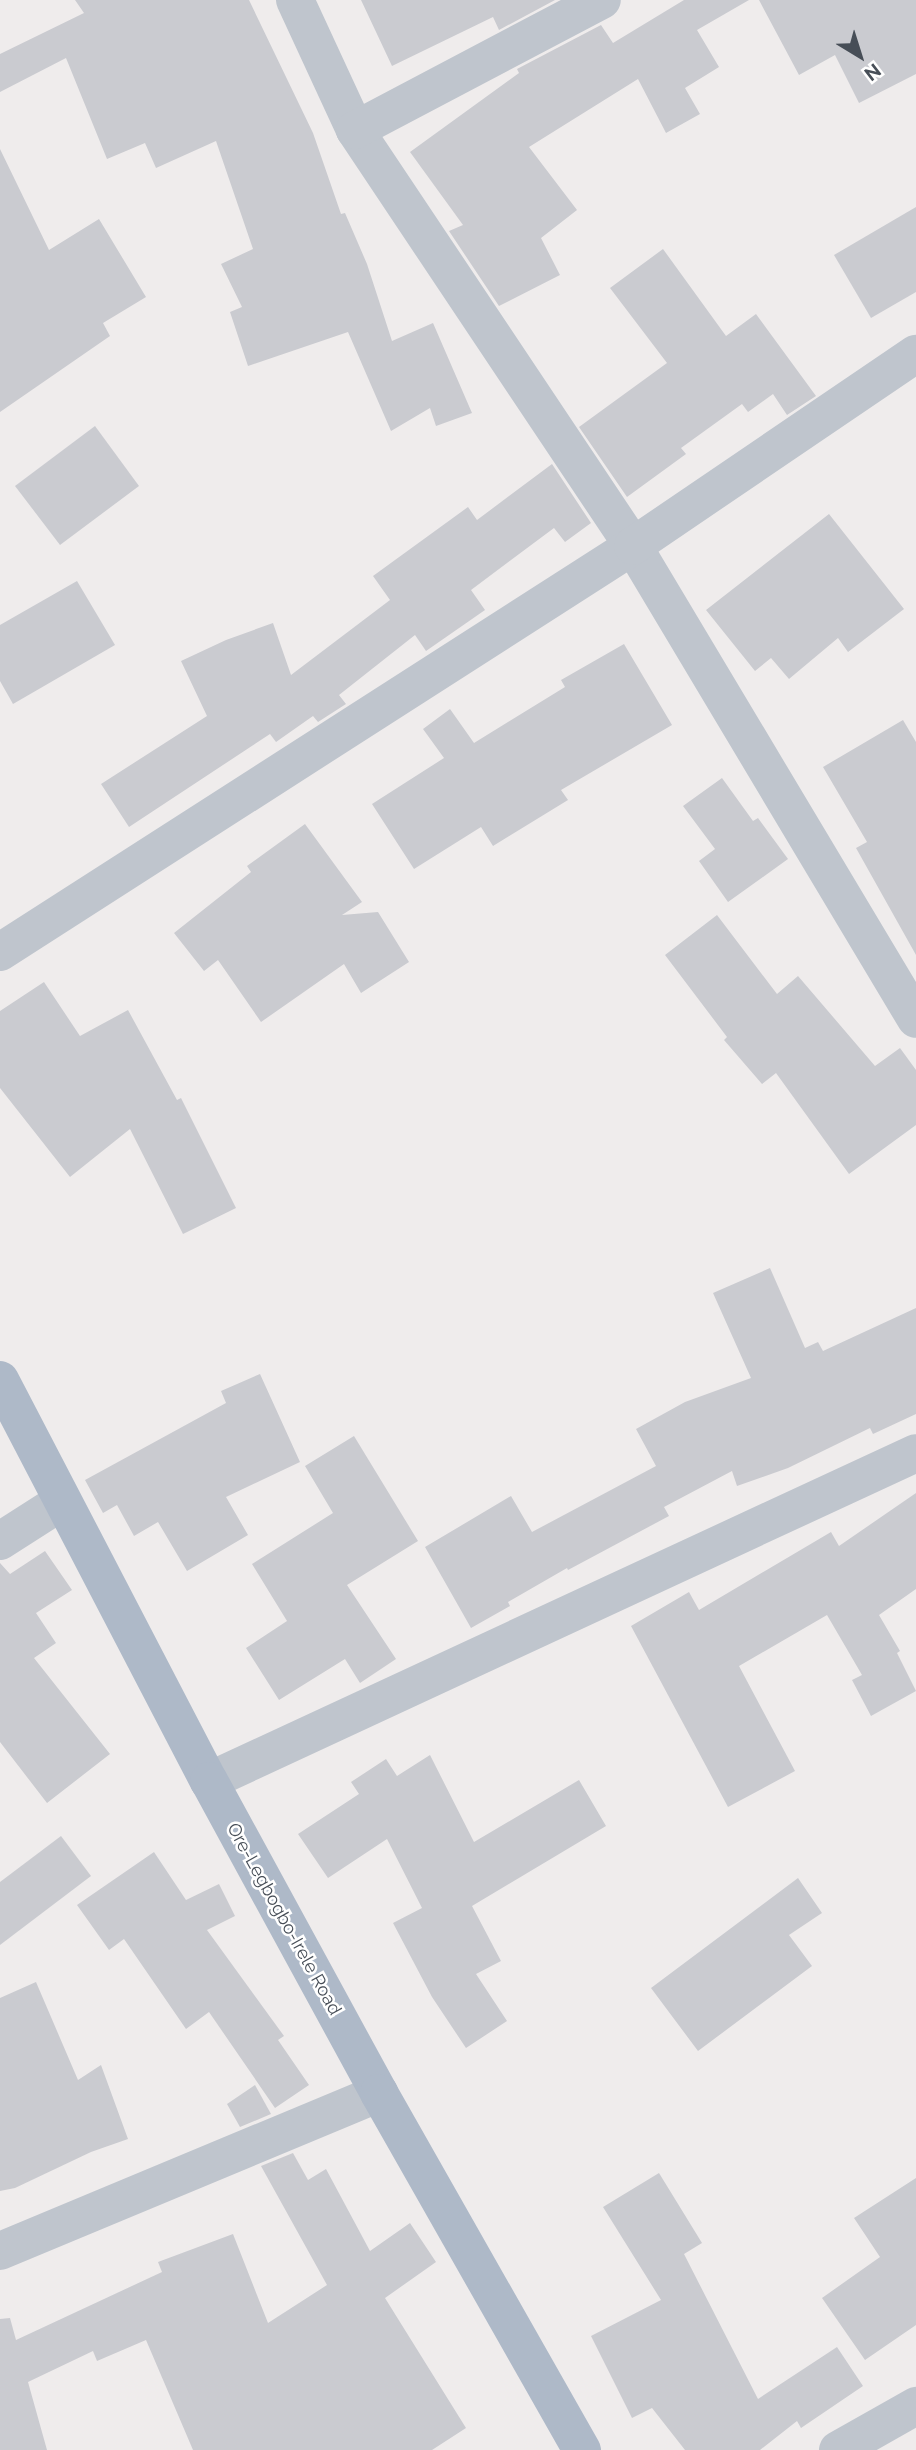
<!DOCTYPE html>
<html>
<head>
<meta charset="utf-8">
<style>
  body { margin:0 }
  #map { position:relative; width:916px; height:2450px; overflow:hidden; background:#efecec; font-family:Raleway,sans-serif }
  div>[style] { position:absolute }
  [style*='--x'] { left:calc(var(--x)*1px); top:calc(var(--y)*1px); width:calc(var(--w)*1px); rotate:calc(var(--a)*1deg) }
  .building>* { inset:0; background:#cacbd0 }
  .minor>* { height:38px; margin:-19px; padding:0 19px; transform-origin:19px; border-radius:19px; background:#bfc5cd }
  .major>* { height:38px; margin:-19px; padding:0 19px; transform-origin:19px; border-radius:19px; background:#aeb9c8 }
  span { translate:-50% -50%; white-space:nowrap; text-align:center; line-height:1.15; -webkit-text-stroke:5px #fff; paint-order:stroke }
  .street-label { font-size:18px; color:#474e57 }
  .north { position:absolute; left:825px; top:21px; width:70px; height:70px; -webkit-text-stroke:5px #fff; paint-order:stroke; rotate:142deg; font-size:19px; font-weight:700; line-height:28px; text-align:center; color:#474e57 }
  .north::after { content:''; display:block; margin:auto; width:24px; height:32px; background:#474e57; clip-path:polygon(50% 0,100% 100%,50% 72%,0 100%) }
</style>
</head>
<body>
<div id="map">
  <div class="building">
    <div style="clip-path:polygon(75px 0,249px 0,313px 133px,341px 214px,345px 213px,367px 264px,392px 341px,433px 323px,472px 413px,436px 426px,430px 408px,391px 431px,348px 332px,248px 366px,230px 312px,242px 307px,221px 264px,253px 249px,216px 141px,156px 168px,145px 143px,107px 159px,66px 58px,0 92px,0 54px,84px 13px)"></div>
    <div style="clip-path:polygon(361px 0,555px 0,499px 30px,493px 17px,392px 66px)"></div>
    <div style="clip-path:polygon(684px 0,749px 0,697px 30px,719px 67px,685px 88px,700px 114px,666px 133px,638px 79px,529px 147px,577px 210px,541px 238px,560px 275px,499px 306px,449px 231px,463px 225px,410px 152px,519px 73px,517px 69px,601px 25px,613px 43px)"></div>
    <div style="clip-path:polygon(759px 0,916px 0,916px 74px,859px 103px,835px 55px,799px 75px)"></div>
    <div style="clip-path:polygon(0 149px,49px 250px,99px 219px,146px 297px,103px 323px,110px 336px,0 412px)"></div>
    <div style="clip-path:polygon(916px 207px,916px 292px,871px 318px,834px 255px)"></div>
    <div style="clip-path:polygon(663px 249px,726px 336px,756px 314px,816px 396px,787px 415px,773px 394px,748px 412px,742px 404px,681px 448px,686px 454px,627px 497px,579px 427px,667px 363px,610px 288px)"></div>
    <div style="clip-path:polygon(95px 426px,139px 486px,60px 545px,15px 486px)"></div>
    <div style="clip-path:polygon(552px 464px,591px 523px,565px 542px,554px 528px,471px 590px,485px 610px,426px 651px,415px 635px,339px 695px,346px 704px,318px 722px,313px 716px,276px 742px,270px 734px,129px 827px,101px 784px,207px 716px,181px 661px,226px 640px,273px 623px,291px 675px,390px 600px,373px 576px,468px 507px,477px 520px)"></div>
    <div style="clip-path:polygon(829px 514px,904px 609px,848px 652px,838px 638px,789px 679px,771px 658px,755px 671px,706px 610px)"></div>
    <div style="clip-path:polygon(77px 581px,115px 645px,13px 704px,0 681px,0 625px)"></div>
    <div style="clip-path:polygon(624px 644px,672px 725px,561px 790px,568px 800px,493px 846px,481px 827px,414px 869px,372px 804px,444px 758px,423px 729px,450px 709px,474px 743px,565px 687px,561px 680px)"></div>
    <div style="clip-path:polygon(903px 720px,916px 742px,916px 955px,856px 848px,867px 842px,823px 767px)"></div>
    <div style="clip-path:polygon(722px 778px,753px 821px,758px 818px,788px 859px,728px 902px,699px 861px,715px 849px,683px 806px)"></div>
    <div style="clip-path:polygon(305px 824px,362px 902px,342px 915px,378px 912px,409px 962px,361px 993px,344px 964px,261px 1022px,218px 960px,204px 971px,174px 933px,251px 872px,247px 866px)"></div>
    <div style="clip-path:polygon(717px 915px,777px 994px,798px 976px,875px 1066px,900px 1048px,916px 1070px,916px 1125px,849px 1174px,776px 1073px,762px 1084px,724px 1040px,727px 1037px,665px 955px)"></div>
    <div style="clip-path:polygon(44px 982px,80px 1036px,128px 1010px,177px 1100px,181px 1098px,236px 1208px,183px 1234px,130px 1129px,70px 1177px,0 1088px,0 1011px)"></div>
    <div style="clip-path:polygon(770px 1268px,805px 1348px,818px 1342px,823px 1351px,916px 1308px,916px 1414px,873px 1434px,870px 1428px,788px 1468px,737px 1486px,732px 1471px,664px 1507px,669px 1516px,568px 1570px,567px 1568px,508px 1602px,510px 1606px,471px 1628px,425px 1547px,511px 1496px,532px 1532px,656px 1466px,636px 1429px,685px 1402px,751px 1378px,713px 1293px)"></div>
    <div style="clip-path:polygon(260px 1374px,300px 1462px,226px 1497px,248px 1535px,187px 1571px,158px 1522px,134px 1536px,117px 1505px,103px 1513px,85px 1480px,226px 1403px,221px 1391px)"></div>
    <div style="clip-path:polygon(354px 1436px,418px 1541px,347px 1585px,396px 1659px,360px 1683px,345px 1659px,279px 1700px,246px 1648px,287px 1621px,252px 1564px,333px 1513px,305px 1466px)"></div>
    <div style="clip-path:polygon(916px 1493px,916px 1589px,879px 1615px,900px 1651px,897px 1653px,916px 1691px,871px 1716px,852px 1680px,862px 1675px,827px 1615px,739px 1666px,795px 1771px,728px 1807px,631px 1626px,689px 1592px,699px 1610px,831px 1532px,839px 1546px)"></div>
    <div style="clip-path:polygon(45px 1551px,72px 1590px,36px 1613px,56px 1643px,34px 1658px,110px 1754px,47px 1803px,0 1742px,0 1563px,10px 1574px)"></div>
    <div style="clip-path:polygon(430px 1755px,474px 1842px,579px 1780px,606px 1826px,472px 1906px,501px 1961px,476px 1974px,507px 2021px,466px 2048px,432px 1997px,393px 1923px,422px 1908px,387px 1839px,328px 1878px,298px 1834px,359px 1794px,351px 1782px,386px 1759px,397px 1776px)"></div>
    <div style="clip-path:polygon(61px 1836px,91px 1876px,0 1945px,0 1882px)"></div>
    <div style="clip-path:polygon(154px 1852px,186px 1900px,219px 1884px,235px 1916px,207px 1930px,284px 2036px,278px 2040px,309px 2085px,275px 2108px,209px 2012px,186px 2029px,124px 1939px,109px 1950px,77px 1905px)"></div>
    <div style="clip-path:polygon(798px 1878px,822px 1913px,789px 1935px,812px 1966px,698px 2051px,651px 1988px)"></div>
    <div style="clip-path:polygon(36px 1982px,78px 2080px,101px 2065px,128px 2139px,91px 2152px,15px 2188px,0 2191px,0 1998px)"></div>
    <div style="clip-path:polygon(255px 2085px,271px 2114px,240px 2127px,227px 2104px)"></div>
    <div style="clip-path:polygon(293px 2153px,308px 2180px,326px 2169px,370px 2251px,410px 2223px,436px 2262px,385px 2298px,466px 2428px,432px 2450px,193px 2450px,146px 2340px,97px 2361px,93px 2351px,28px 2382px,47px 2450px,0 2450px,0 2319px,10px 2318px,16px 2340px,162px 2272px,158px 2262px,233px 2234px,268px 2323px,327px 2285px,261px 2166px)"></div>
    <div style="clip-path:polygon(659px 2173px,702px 2243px,684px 2254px,758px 2399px,837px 2347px,863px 2386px,801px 2428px,797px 2421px,760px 2450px,685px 2450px,652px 2408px,632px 2418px,591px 2336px,661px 2300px,603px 2207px)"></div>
    <div style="clip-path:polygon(916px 2178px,916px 2325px,865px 2360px,822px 2298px,880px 2257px,854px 2218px)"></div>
  </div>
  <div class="minor">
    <div style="--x:295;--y:0;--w:143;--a:65.2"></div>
    <div style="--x:355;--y:130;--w:500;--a:56.25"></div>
    <div style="--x:633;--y:546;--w:551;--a:59.11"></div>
    <div style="--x:355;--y:130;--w:279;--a:-27.8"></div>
    <div style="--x:0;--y:952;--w:752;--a:-32.68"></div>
    <div style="--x:633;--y:546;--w:342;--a:-34.2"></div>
    <div style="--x:0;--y:1541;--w:72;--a:-32.6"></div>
    <div style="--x:209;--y:1781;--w:779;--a:-24.89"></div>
    <div style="--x:0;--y:2251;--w:411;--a:-22.6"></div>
    <div style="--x:838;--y:2450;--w:90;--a:-29.4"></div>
  </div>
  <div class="major">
    <div style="--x:0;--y:1380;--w:452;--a:62.5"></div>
    <div style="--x:209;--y:1781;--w:355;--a:61.4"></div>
    <div style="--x:379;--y:2093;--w:411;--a:60.4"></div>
  </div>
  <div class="street-label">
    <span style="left:284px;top:1919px;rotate:61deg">Ore-Legbogbo-Irele Road</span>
  </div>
  <div class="north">N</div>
</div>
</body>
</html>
